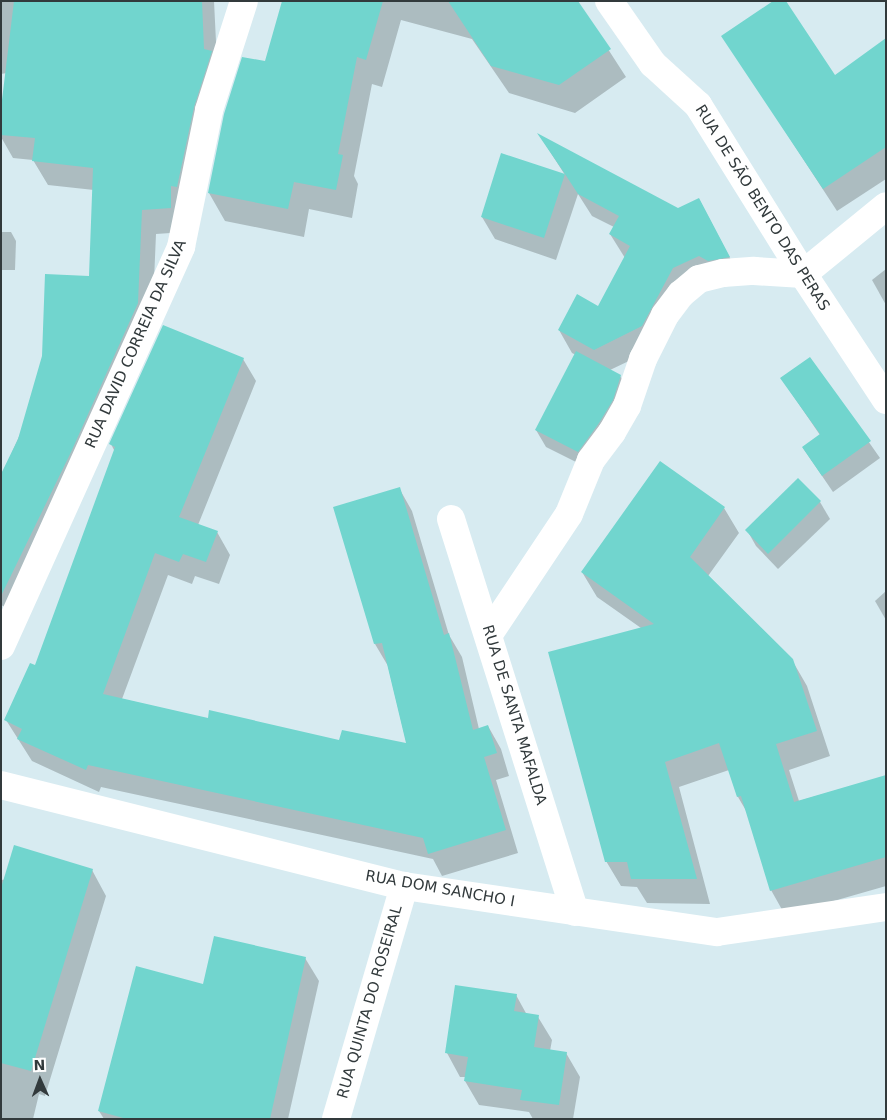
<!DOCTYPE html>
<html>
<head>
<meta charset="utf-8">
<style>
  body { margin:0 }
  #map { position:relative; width:887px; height:1120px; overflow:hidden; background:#d7ebf1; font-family:"DejaVu Sans",sans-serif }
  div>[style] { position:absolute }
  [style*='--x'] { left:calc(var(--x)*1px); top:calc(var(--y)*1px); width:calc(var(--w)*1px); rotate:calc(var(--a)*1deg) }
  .shadow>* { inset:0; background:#0003 }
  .building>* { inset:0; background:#71d5ce }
  .minor>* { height:28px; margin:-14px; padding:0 14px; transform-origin:14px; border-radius:14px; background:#fff }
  span { translate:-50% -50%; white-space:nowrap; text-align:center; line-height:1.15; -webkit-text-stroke:4px #fff; paint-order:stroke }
  .street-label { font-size:15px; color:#323a3c }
  .frame { position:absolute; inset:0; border:2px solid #323a3c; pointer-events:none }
  .north { position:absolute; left:15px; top:1055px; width:50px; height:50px; -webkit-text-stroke:4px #fff; paint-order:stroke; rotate:358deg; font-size:14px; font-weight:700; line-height:20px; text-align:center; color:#323a3c }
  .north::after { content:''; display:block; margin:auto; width:18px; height:22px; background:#323a3c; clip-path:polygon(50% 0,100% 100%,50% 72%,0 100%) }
</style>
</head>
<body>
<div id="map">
  <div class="shadow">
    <div style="clip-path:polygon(1px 1px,214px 1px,217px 62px,185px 232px,156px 234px,152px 328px,18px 613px,1px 605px,1px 477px,90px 277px,94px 190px,48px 185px,33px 160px,13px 158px,1px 137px,7px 73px,1px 74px)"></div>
    <div style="clip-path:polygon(283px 1px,577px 1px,626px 77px,575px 113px,509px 93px,472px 39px,401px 20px,382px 87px,372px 84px,354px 176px,358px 184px,352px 218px,309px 209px,304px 237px,225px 221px,209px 193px,266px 63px)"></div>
    <div style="clip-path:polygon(723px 36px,835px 77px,886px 40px,886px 179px,837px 211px)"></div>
    <div style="clip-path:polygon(540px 136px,678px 210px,699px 199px,741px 279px,712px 277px,654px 349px,610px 370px,620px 376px,630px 392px,588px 468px,546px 447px,536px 430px,576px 355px,572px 353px,559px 330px,599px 308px,625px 258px,610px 234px,614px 227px,592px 216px,578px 194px,556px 260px,495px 239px,482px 217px,502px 154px,565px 175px)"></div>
    <div style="clip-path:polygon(1px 232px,11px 232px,16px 241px,15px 270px,1px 270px)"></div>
    <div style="clip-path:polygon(886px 269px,886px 305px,872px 280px)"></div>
    <div style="clip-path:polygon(810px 358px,880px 458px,833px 492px,803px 448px,820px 435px,781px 378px)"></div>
    <div style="clip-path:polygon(243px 359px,256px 381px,198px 525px,217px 532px,230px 555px,219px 584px,195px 576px,192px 584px,168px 575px,122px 699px,209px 719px,340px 741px,407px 745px,388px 666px,375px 644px,399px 488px,412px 511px,449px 635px,462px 657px,479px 729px,488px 726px,501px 749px,509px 776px,496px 780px,518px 853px,442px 876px,433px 859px,101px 787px,99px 792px,32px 761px,6px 720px,36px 667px,115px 452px,111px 444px)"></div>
    <div style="clip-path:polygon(798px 480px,820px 502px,830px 519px,778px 569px,756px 546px,747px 530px)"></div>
    <div style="clip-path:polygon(724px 508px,739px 533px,708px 576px,792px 660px,807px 686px,830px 756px,789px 770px,799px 801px,886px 776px,886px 886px,785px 915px,771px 890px,748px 814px,738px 797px,729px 770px,679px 787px,710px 904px,647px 903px,637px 887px,621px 886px,606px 861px,641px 628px,597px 597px,582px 572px)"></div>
    <div style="clip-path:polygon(886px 591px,886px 620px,875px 601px)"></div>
    <div style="clip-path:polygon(92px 870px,106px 896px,45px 1096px,39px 1094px,33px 1119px,1px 1119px,1px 880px)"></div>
    <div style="clip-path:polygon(305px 958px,319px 981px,288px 1119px,104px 1119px,99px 1111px,204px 986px)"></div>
    <div style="clip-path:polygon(516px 995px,527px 1015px,538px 1017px,552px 1040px,550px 1051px,566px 1053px,580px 1077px,573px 1119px,533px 1119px,529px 1112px,479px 1105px,465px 1081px,466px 1077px,460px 1077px,447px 1053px)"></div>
  </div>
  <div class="building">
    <div style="clip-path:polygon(14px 1px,202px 1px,204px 49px,212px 51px,194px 107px,177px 187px,171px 186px,171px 208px,142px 210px,138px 303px,71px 452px,1px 596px,1px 474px,18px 439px,42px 356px,45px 274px,89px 276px,93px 168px,32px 161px,35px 138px,1px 135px,1px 108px)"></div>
    <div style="clip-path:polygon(282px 1px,383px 1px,366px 60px,357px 57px,338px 154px,343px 155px,336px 190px,294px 182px,288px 209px,208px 193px,224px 114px,242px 57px,265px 61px)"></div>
    <div style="clip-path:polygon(448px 1px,578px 1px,611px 49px,559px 85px,491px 66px)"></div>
    <div style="clip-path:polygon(773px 1px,786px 1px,835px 75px,886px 38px,886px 147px,823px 189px,721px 36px)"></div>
    <div style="clip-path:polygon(537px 133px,678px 208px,699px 198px,730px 257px,708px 261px,699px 256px,673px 268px,642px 326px,594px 350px,558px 330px,577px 294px,598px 306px,630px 246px,609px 234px,619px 216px,578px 194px,565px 174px,544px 238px,481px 217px,501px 153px,565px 174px)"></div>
    <div style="clip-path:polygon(163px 325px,244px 358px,179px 517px,218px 531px,206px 562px,183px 554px,179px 562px,155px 553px,103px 694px,208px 718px,209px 710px,339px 740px,342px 730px,406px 743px,382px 643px,374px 644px,333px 507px,400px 487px,444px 635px,449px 633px,473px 730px,488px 725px,497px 753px,484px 757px,506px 830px,428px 854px,423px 838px,88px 765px,86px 770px,17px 739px,22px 729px,4px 720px,30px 663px,35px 665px,115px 447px,109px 444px)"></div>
    <div style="clip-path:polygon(576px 351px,621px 375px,613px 400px,599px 423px,578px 452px,535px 430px)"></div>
    <div style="clip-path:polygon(810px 357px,871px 441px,822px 476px,802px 447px,820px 434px,780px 378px)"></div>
    <div style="clip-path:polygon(660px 461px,725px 507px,690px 557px,793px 659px,817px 731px,776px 744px,794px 802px,886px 775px,886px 857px,770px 891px,741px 796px,737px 797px,719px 743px,665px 762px,697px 879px,631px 879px,627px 862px,605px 862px,548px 652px,654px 624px,581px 572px)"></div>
    <div style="clip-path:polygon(798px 478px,821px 501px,768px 554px,745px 530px)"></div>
    <div style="clip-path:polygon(14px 845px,93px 869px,31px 1071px,1px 1063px,1px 888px)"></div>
    <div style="clip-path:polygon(214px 936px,306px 957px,270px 1119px,127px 1119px,98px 1111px,136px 966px,203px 984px)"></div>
    <div style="clip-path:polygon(455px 985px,517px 994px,514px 1011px,539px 1015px,534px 1047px,567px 1052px,559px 1105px,520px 1100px,522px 1090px,464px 1081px,468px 1057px,445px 1053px)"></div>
  </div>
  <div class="minor">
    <div style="--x:609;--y:1;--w:77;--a:55.1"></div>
    <div style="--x:653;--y:64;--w:61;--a:42.3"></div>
    <div style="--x:698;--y:105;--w:199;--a:58.1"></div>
    <div style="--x:803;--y:274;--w:151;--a:56.6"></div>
    <div style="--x:451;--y:519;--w:412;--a:72.5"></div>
    <div style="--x:489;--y:634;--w:144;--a:-56.3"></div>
    <div style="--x:569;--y:514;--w:58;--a:-67.8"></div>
    <div style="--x:591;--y:460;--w:35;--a:-53"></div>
    <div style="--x:612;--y:432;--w:30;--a:-60"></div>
    <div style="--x:627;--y:406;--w:50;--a:-71.2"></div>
    <div style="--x:643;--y:359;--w:49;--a:-63.4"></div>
    <div style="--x:665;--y:315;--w:26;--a:-53"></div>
    <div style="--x:681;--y:294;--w:23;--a:-40"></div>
    <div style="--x:699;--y:279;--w:25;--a:-14"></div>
    <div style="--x:723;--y:273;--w:31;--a:-4"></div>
    <div style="--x:754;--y:271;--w:49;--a:3.5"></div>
    <div style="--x:803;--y:274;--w:107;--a:-39.3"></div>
    <div style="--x:1;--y:646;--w:438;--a:-65.7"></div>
    <div style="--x:181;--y:247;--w:140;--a:-78.4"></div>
    <div style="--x:209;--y:110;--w:114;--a:-72.2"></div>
    <div style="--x:1;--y:785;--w:415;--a:14.1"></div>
    <div style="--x:404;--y:886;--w:316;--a:8.4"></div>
    <div style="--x:717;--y:932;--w:171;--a:-8.4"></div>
    <div style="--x:336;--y:1119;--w:243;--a:-73.7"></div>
  </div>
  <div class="street-label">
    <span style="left:762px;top:208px;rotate:58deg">RUA DE SÃO BENTO DAS PERAS</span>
    <span style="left:136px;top:344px;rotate:-66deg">RUA DAVID CORREIA DA SILVA</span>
    <span style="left:514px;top:715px;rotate:73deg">RUA DE SANTA MAFALDA</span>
    <span style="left:440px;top:889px;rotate:10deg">RUA DOM SANCHO I</span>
    <span style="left:370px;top:1002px;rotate:-74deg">RUA QUINTA DO ROSEIRAL</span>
  </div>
  <div class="frame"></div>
  <div class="north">N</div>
</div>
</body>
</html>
